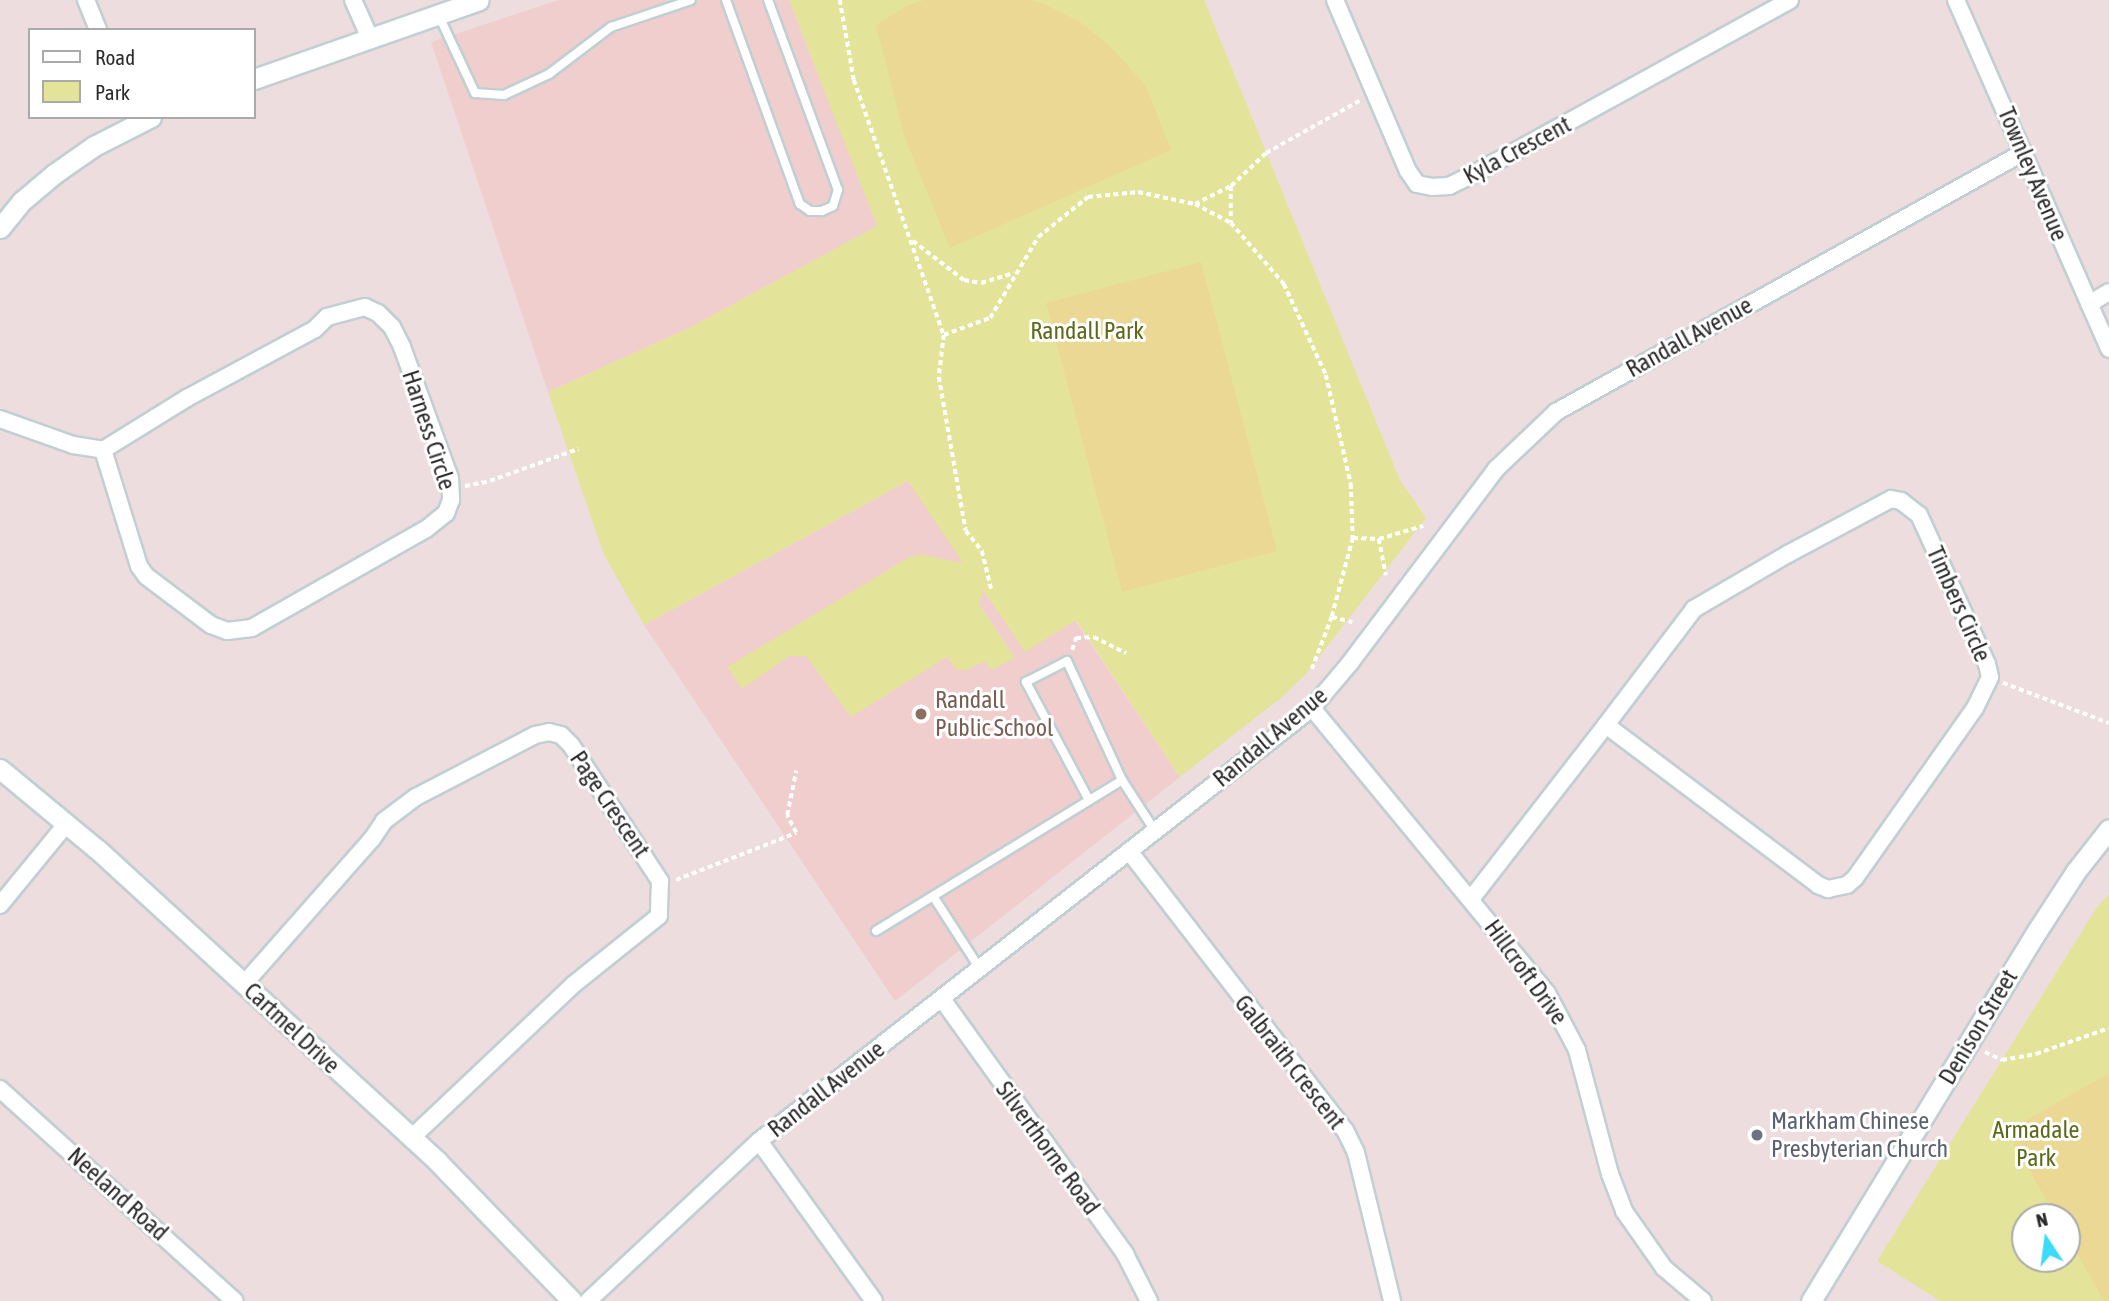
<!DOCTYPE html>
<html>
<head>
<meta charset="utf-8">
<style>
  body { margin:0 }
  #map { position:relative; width:2109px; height:1301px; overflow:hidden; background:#eddddf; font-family:"Asap Condensed",sans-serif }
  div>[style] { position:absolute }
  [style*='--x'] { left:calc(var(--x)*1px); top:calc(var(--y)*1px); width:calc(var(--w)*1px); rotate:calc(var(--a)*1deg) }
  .education>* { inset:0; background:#efcecd }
  .green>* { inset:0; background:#e3e49a }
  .pitch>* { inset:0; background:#ebd895 }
  .path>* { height:3.5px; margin-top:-1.75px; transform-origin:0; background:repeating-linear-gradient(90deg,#fff 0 5px,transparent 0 8.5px) }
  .roads { filter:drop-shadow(2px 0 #c2cfd2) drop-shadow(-2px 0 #c2cfd2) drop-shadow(0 2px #c2cfd2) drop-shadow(0 -2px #c2cfd2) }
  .service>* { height:8px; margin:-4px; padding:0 4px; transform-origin:4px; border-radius:4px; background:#fff }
  .minor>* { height:16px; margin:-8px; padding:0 8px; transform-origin:8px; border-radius:8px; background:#fff }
  .tertiary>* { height:19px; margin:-9.5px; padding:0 9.5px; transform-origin:9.5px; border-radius:9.5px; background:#fff }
  .dots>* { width:19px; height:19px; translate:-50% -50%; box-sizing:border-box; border:4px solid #fff; border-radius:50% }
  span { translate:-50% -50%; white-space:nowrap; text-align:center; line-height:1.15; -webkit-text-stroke:6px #fff; paint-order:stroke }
  .street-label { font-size:24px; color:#2b2b2b }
  .park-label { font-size:24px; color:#5e6a1a }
  .education-label { font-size:24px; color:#785e54 }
  .left { translate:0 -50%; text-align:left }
  .worship-label { font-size:24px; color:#5b616d }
  .legend { position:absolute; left:28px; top:28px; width:228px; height:91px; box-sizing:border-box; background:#fff; border:2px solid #aaa; margin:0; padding:9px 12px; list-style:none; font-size:21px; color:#2b2b2b }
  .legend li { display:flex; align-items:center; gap:14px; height:35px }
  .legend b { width:35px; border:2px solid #aaa }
  .north { position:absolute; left:2011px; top:1203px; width:70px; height:70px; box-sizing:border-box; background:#fff; border:2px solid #aaa; border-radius:50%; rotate:347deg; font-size:19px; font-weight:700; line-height:28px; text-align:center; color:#2b2b2b }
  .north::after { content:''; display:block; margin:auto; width:24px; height:32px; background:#3ddbfb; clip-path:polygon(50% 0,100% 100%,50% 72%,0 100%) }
</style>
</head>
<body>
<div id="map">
  <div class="education">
    <div style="clip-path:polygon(559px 0,789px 0,878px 226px,689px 328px,548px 392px,431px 42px)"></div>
    <div style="clip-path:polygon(908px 481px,1025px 651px,1075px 620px,1180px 777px,895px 1001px,644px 625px)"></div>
  </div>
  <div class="green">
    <div style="clip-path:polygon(789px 0,1204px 0,1400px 480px,1426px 518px,1306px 674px,1282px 697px,1180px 777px,1076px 620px,1025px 652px,983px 590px,979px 604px,1015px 658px,991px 670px,985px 661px,967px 670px,957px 670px,947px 657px,851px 717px,806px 656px,789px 656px,742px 689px,727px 667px,911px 556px,923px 555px,963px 563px,908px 481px,644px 625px,604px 555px,548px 392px,689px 328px,877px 226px)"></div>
    <div style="clip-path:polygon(evenodd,2109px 894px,2109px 1301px,1940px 1301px,1877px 1261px,2097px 907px,2109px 894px,2025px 1217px,2067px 1217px,2067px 1259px,2025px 1259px,2025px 1217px)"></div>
  </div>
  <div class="pitch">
    <div style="clip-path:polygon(924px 0,1028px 0,1044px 4px,1080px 22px,1110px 46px,1146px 86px,1171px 150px,950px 248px,904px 136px,876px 25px,908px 5px)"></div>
    <div style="clip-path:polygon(1201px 262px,1277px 551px,1122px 592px,1046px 303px)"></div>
    <div style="clip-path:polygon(2109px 1073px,2109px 1301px,2104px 1301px,2067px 1236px,2067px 1217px,2056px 1217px,2007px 1131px)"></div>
  </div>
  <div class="path">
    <div style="--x:840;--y:0;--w:81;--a:80.1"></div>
    <div style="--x:854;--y:80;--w:270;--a:70.6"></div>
    <div style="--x:944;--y:335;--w:42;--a:96.8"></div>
    <div style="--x:939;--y:377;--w:156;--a:80.1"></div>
    <div style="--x:966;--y:531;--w:26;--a:51"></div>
    <div style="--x:982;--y:551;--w:42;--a:76.3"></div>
    <div style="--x:1231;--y:186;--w:37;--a:90"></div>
    <div style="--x:1195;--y:204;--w:40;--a:-26.6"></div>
    <div style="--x:1231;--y:186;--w:48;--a:-43.3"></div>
    <div style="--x:1266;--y:153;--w:109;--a:-29.2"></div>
    <div style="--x:913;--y:241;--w:64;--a:37.4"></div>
    <div style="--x:964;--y:280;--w:17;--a:10"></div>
    <div style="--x:981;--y:283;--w:34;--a:-17"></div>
    <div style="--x:944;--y:335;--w:49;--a:-20.3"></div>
    <div style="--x:990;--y:318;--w:94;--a:-59.3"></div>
    <div style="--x:1038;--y:237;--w:64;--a:-38.7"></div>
    <div style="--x:1088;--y:197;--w:50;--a:-5.7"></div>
    <div style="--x:1138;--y:192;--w:58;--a:11.9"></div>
    <div style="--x:1195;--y:204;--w:41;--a:27.8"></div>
    <div style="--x:1231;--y:223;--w:81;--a:49"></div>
    <div style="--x:1284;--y:284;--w:100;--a:65.2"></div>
    <div style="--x:1326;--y:375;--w:112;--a:77.1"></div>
    <div style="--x:1351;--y:484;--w:54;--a:87.9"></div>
    <div style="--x:1353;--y:538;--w:82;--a:104.9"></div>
    <div style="--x:1332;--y:617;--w:59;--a:110.9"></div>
    <div style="--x:465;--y:486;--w:25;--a:-11"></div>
    <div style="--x:490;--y:481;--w:94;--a:-20"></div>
    <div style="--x:1353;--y:538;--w:26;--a:2"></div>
    <div style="--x:1379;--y:539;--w:46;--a:-16.5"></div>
    <div style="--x:1379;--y:539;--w:37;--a:79"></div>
    <div style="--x:1332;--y:617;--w:21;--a:14"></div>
    <div style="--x:1072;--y:650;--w:13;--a:-72"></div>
    <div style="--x:1076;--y:638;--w:18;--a:-3"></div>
    <div style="--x:1094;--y:637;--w:36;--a:27"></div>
    <div style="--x:2003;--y:683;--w:113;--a:20.7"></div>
    <div style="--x:676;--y:880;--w:129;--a:-21.4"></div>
    <div style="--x:796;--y:833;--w:20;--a:-117"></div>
    <div style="--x:787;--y:815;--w:45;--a:-78.4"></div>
    <div style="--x:1985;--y:1052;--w:19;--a:25"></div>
    <div style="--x:2002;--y:1060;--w:35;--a:-10"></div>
    <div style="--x:2036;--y:1054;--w:77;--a:-19.6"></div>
  </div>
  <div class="roads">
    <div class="service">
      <div style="--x:726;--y:0;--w:217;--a:70.1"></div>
      <div style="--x:800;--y:204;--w:12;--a:35"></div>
      <div style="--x:810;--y:211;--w:12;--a:0"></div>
      <div style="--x:822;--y:211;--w:12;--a:-24"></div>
      <div style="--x:833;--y:206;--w:17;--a:-73"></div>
      <div style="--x:838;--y:190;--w:202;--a:-110.2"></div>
      <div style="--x:439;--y:16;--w:85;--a:64.9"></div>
      <div style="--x:475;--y:93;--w:29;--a:4"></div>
      <div style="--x:504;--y:95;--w:50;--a:-25"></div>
      <div style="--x:549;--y:74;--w:78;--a:-37.2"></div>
      <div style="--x:611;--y:27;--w:84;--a:-18.6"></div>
      <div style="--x:1089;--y:800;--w:134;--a:-118.1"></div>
      <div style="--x:1026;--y:682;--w:46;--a:-27.1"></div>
      <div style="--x:1067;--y:661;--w:131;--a:65.2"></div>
      <div style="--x:933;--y:896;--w:87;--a:57.2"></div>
      <div style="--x:876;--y:931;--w:289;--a:-31.5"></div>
      <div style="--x:1122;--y:780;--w:61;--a:57.1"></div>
    </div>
    <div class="minor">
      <div style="--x:86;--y:0;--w:32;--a:68"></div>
      <div style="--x:353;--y:0;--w:39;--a:66"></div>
      <div style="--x:1335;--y:0;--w:186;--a:66.9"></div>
      <div style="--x:1408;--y:171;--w:16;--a:55"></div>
      <div style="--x:1417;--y:184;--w:15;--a:11"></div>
      <div style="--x:1432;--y:187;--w:17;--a:-3"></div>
      <div style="--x:1449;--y:186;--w:25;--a:-26"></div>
      <div style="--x:1472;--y:175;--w:363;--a:-28.8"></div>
      <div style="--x:1956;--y:0;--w:381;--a:66.3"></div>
      <div style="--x:2089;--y:304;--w:23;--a:-31"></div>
      <div style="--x:0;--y:419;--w:77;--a:19.6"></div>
      <div style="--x:73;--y:445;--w:30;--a:9"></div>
      <div style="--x:103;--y:450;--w:99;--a:-31.8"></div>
      <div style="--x:187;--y:398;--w:145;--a:-28.3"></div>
      <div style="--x:315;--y:329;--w:17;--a:-45"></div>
      <div style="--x:327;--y:317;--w:39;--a:-15"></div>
      <div style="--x:365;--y:307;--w:14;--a:25"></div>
      <div style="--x:378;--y:313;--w:20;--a:45"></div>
      <div style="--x:392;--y:327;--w:22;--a:63"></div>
      <div style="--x:402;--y:347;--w:140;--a:69.9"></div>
      <div style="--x:450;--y:478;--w:22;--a:87"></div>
      <div style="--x:451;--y:500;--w:14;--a:111"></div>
      <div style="--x:446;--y:513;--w:26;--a:141"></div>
      <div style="--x:426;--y:529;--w:200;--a:150.4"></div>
      <div style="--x:252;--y:628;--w:25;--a:173"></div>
      <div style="--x:227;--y:631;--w:17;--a:-159"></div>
      <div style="--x:211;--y:625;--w:81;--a:-143"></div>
      <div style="--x:146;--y:576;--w:12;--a:-125"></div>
      <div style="--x:139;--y:566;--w:121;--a:-107.2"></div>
      <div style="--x:1312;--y:708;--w:369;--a:50.5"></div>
      <div style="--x:1547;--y:993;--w:64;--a:62.2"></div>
      <div style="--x:1577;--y:1050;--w:128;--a:75.1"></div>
      <div style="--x:1610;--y:1174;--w:40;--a:69"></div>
      <div style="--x:1624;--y:1211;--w:70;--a:54.9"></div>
      <div style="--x:1664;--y:1268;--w:51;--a:40.2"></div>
      <div style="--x:1129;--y:851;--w:353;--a:52.3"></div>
      <div style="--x:1345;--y:1130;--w:25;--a:64"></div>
      <div style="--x:1356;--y:1153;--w:152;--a:76.3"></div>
      <div style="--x:1471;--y:899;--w:220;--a:-52.2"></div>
      <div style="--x:1606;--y:725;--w:266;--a:37"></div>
      <div style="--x:1818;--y:885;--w:11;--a:22"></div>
      <div style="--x:1828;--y:889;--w:19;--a:-12"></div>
      <div style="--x:1847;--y:885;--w:11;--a:-41"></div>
      <div style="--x:1855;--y:878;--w:208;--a:-54.8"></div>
      <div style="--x:1975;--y:708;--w:34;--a:-64"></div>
      <div style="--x:1990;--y:677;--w:13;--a:-103"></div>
      <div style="--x:1987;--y:664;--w:164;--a:-114.5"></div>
      <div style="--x:1919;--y:515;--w:23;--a:-142"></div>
      <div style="--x:1901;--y:501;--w:10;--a:-169"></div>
      <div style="--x:1891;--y:499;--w:117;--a:151.9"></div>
      <div style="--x:1788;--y:554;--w:109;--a:149.7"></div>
      <div style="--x:1694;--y:609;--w:146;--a:127.2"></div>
      <div style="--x:0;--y:905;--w:106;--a:-50.7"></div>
      <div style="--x:244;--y:984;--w:193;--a:-48.6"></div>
      <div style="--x:372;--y:839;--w:22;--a:-56"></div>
      <div style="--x:384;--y:821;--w:40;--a:-37"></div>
      <div style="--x:416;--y:797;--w:134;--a:-27.5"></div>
      <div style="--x:535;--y:735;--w:14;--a:-12"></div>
      <div style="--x:549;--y:732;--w:12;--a:14"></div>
      <div style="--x:561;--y:735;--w:14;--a:45"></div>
      <div style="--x:571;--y:745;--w:163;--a:56.8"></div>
      <div style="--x:660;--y:881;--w:35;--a:92"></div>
      <div style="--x:659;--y:916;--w:110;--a:141.3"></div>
      <div style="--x:573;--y:985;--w:221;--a:136.6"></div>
      <div style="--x:942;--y:999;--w:314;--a:54.3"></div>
      <div style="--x:1125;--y:1254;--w:53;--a:62.9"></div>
      <div style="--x:0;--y:1089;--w:316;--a:42.1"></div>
      <div style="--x:759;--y:1141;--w:197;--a:54.3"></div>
      <div style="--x:588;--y:1301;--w:234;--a:-43.1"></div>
      <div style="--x:759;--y:1141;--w:702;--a:-38.06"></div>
      <div style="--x:1312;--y:708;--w:59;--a:-49.8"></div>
      <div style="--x:1350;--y:663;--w:243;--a:-53"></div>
      <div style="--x:1496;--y:469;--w:83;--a:-43.5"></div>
      <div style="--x:1556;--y:412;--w:535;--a:-29.05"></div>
    </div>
    <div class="tertiary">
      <div style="--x:254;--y:79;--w:238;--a:-19.3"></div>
      <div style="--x:0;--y:228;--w:35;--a:-51"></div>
      <div style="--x:22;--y:201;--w:42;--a:-40.2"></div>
      <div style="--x:54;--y:174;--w:49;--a:-35"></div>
      <div style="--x:94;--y:146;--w:64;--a:-27"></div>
      <div style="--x:0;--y:769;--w:127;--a:39.6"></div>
      <div style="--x:98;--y:850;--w:460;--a:42.5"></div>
      <div style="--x:437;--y:1161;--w:194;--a:46"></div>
      <div style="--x:1811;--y:1301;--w:434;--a:-58.6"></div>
      <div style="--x:2037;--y:931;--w:72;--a:-57"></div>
      <div style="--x:2076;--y:871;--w:53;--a:-51.8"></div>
    </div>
  </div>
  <div class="dots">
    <div style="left:921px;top:714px;background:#8d6e63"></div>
    <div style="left:1757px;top:1135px;background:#6b7280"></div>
  </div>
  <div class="street-label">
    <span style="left:1517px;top:150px;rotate:-28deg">Kyla Crescent</span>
    <span style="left:2033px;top:174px;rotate:67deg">Townley Avenue</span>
    <span style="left:1689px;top:337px;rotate:-29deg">Randall Avenue</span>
    <span style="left:429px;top:430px;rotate:72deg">Harness Circle</span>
    <span style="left:1959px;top:604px;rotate:66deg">Timbers Circle</span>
    <span style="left:1270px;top:737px;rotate:-40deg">Randall Avenue</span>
    <span style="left:610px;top:804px;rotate:56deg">Page Crescent</span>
    <span style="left:1526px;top:972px;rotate:54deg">Hillcroft Drive</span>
    <span style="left:1978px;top:1027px;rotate:-59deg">Denison Street</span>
    <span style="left:292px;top:1028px;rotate:43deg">Cartmel Drive</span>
    <span style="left:1290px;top:1062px;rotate:52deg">Galbraith Crescent</span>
    <span style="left:826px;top:1089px;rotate:-38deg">Randall Avenue</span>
    <span style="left:1048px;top:1148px;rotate:54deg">Silverthorne Road</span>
    <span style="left:118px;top:1194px;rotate:42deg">Neeland Road</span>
  </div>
  <div class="park-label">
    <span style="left:1087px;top:331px">Randall Park</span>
    <span style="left:2036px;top:1144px">Armadale<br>Park</span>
  </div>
  <div class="education-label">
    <span class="left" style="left:935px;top:714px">Randall<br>Public School</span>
  </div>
  <div class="worship-label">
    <span class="left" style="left:1771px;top:1135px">Markham Chinese<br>Presbyterian Church</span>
  </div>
  <ul class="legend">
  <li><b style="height:9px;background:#fff"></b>Road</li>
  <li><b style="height:19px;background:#e3e49a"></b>Park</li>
  </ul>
  <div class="north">N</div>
</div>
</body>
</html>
